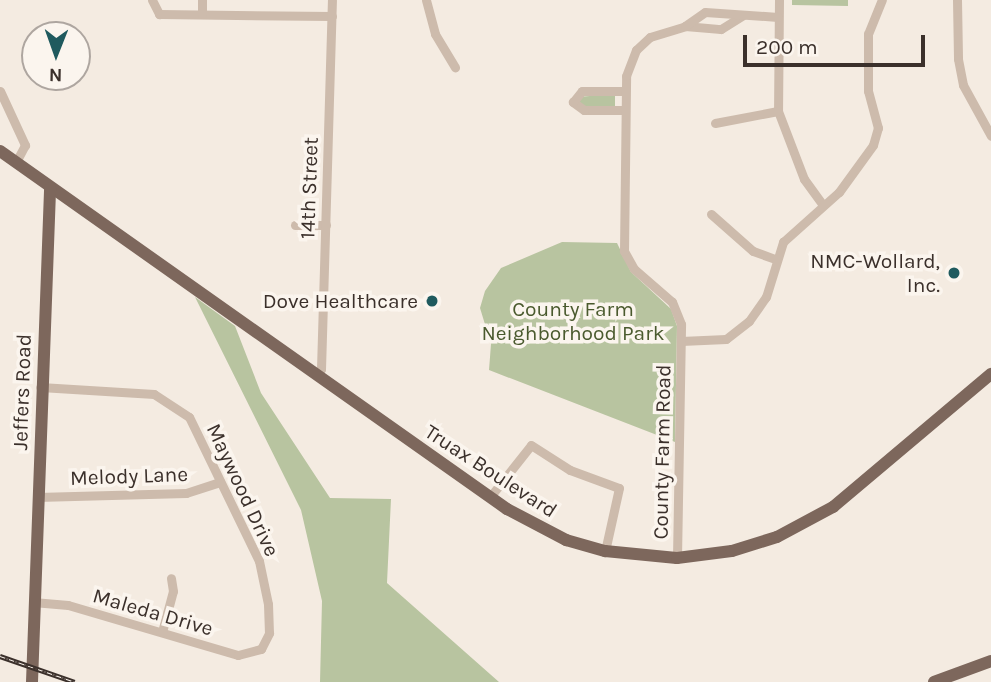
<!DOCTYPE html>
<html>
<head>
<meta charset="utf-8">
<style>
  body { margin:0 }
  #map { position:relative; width:991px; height:682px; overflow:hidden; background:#f4ebe1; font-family:Karla,sans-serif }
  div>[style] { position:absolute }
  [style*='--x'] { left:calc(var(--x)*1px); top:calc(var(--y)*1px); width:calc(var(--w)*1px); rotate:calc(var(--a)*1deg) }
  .green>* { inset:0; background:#b8c4a0 }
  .minor>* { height:9px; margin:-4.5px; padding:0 4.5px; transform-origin:4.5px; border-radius:4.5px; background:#cdbbac }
  .major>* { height:12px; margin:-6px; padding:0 6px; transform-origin:6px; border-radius:6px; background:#7d675c }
  .rail>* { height:4.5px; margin-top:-2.25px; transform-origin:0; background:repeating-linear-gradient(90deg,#fbf5ee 0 5px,#3b302b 0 10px); box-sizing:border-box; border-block:2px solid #3b302b }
  .dots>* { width:19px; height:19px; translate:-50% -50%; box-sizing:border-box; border:4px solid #fbf5ee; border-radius:50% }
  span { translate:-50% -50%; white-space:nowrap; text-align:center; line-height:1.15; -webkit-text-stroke:7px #fbf5ee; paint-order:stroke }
  .street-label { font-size:21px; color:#3b302b }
  .poi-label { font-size:21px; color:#3b302b }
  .right { translate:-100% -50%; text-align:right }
  .park-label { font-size:21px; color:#4a5a2e }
  .north { position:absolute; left:21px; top:21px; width:70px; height:70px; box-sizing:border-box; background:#fbf5ee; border:2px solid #aea6a0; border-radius:50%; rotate:181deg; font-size:19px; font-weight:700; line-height:28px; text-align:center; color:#3b302b }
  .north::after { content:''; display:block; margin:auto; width:24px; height:32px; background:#1f5a5e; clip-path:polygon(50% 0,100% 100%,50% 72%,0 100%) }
  .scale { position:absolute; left:743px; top:35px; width:182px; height:32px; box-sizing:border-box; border:4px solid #3b302b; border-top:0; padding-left:9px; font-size:21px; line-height:24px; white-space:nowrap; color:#3b302b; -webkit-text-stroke:5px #fbf5ee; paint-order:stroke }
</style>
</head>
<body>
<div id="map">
  <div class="green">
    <div style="clip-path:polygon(792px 0,848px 0,848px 6px,792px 5px)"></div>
    <div style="clip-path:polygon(615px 94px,615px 107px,582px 107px,577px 97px)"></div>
    <div style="clip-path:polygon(562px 242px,617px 243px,631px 272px,671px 309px,677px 326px,675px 442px,489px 370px,491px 344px,480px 308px,485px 291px,501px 268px)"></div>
    <div style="clip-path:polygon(195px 297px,235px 326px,261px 393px,330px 498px,391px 499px,387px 583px,499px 682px,320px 682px,322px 601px,301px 510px)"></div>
  </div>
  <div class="minor">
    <div style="--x:152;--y:0;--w:16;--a:63"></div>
    <div style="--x:159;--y:14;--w:173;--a:0.7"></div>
    <div style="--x:426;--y:0;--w:35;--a:75"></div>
    <div style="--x:435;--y:34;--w:39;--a:59"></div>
    <div style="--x:779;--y:0;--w:111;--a:90.5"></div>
    <div style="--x:778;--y:111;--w:73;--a:69.1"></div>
    <div style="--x:804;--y:179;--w:32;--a:54"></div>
    <div style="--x:957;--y:0;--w:59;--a:89"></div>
    <div style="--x:958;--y:59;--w:26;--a:79"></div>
    <div style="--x:963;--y:85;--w:58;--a:61.2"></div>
    <div style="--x:202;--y:14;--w:14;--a:-90"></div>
    <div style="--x:685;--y:26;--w:36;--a:5"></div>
    <div style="--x:721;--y:29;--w:25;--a:-32"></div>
    <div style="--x:0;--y:91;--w:60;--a:65.2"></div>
    <div style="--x:25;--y:145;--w:19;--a:118"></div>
    <div style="--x:624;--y:110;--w:40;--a:180"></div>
    <div style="--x:584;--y:110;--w:14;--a:-144"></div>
    <div style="--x:573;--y:102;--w:14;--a:-51"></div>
    <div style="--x:582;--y:91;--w:43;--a:0"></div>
    <div style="--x:715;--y:123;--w:64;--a:-10.8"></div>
    <div style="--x:711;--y:214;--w:56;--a:41.4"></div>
    <div style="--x:753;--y:251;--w:23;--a:20"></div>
    <div style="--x:295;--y:225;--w:31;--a:0"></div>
    <div style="--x:681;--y:341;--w:45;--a:-2.5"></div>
    <div style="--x:726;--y:339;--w:29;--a:-38"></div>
    <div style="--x:749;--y:321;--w:29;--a:-55"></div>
    <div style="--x:766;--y:297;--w:58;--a:-72.8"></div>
    <div style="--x:783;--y:242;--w:75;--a:-41.8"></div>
    <div style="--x:839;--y:192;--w:58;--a:-54.1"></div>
    <div style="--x:873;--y:145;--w:18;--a:-74"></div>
    <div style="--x:878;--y:128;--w:38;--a:-105"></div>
    <div style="--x:868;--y:91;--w:57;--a:-90"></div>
    <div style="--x:868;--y:34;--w:37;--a:-68"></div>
    <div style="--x:317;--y:375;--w:7;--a:-56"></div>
    <div style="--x:321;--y:369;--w:369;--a:-88.3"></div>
    <div style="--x:37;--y:497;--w:149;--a:-1.5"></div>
    <div style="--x:186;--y:493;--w:36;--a:-18"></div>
    <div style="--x:490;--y:497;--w:66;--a:-51.7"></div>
    <div style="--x:531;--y:445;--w:46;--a:32.7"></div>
    <div style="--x:570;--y:470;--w:52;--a:20.2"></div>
    <div style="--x:619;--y:488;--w:65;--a:102.5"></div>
    <div style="--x:677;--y:558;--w:234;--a:-89"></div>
    <div style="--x:681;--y:324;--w:24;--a:-112"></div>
    <div style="--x:672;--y:302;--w:50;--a:-139"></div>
    <div style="--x:634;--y:269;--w:21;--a:-119"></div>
    <div style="--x:624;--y:251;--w:175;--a:-89.3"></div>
    <div style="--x:626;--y:76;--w:28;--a:-69"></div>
    <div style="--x:636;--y:50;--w:19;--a:-43"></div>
    <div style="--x:650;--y:37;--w:37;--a:-17"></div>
    <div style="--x:685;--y:26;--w:24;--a:-35"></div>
    <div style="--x:705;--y:12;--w:73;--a:3.9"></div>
    <div style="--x:33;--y:602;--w:35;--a:5"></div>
    <div style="--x:68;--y:605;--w:177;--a:16.4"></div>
    <div style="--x:238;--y:655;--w:24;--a:-15"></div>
    <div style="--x:261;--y:649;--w:18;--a:-63"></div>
    <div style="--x:269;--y:633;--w:29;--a:-92"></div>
    <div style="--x:268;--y:604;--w:44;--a:-101.8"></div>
    <div style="--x:259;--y:561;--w:160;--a:-115.9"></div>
    <div style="--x:189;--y:417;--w:42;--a:-146.7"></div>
    <div style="--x:154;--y:394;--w:114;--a:-176.5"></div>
    <div style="--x:162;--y:632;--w:42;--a:-75"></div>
    <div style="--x:173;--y:591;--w:13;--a:-99"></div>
  </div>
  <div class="major">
    <div style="--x:0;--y:151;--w:621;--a:35.23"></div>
    <div style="--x:507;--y:509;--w:67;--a:27.7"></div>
    <div style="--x:566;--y:540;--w:41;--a:15.8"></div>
    <div style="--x:605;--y:551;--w:72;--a:5.6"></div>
    <div style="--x:677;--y:558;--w:55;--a:-7.3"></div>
    <div style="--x:732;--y:551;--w:47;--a:-17.3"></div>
    <div style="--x:777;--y:537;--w:64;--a:-28.2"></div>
    <div style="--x:833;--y:507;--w:207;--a:-40.1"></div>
    <div style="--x:32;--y:682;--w:494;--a:-87.9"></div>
    <div style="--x:934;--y:682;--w:61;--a:-20.2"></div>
  </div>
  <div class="rail">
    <div style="--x:0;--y:656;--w:79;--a:19.1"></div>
  </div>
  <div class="dots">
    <div style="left:954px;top:273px;background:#1f5a5e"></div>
    <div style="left:432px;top:301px;background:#1f5a5e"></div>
  </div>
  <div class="street-label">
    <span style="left:309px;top:188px;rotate:-88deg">14th Street</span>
    <span style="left:22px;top:392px;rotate:-88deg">Jeffers Road</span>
    <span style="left:662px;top:452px;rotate:-89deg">County Farm Road</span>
    <span style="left:491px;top:471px;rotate:33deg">Truax Boulevard</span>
    <span style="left:129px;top:476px;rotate:-2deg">Melody Lane</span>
    <span style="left:243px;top:490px;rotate:65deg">Maywood Drive</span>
    <span style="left:153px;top:612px;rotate:16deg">Maleda Drive</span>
  </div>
  <div class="poi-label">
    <span class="right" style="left:940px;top:273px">NMC-Wollard,<br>Inc.</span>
    <span class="right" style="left:418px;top:301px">Dove Healthcare</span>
  </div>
  <div class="park-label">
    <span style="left:573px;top:321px">County Farm<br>Neighborhood Park</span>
  </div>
  <div class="north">N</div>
  <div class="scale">200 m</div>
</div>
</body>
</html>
